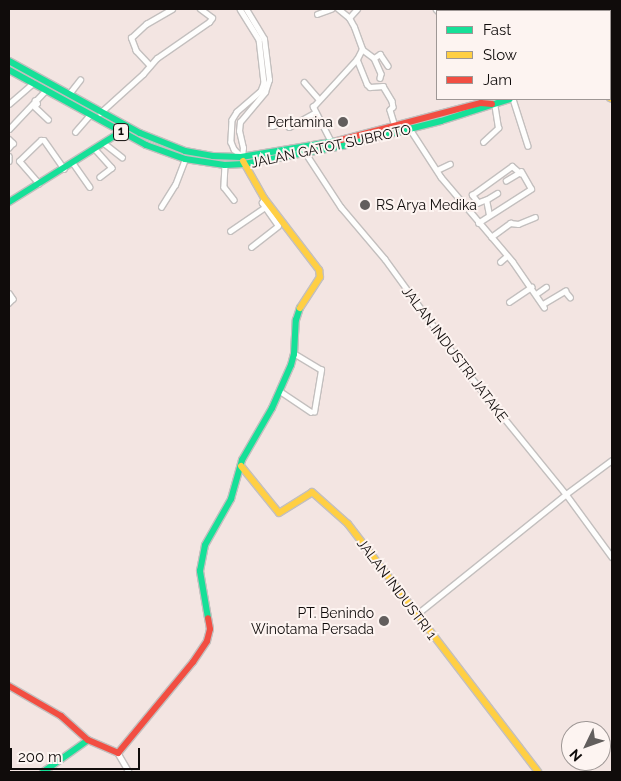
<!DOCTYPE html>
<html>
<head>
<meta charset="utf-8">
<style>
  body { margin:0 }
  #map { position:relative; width:621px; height:781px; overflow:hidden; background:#faf5f4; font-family:Raleway,sans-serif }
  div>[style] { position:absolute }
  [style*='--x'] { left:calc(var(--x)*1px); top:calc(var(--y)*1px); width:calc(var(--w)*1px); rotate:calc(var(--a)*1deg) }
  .built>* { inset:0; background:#f3e5e2 }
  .roads { filter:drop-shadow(1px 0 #c3bfbe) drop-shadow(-1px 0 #c3bfbe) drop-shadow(0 1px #c3bfbe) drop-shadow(0 -1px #c3bfbe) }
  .street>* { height:4.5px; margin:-2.25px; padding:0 2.25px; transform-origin:2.25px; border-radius:2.25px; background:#fefefd }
  .fast>* { height:6px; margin:-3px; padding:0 3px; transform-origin:3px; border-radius:3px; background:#16e098 }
  .slow>* { height:6px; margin:-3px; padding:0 3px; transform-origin:3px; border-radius:3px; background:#ffcf43 }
  .jam>* { height:6px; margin:-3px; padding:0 3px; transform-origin:3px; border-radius:3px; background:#f24e42 }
  .dots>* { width:14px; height:14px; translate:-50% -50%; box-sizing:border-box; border:2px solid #fdf4f1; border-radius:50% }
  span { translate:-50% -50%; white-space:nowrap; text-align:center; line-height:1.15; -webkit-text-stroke:4px #fdf4f1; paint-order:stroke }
  .shield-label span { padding:1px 4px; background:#fdf4f1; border:1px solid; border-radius:4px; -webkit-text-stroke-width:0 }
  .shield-label { font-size:12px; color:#100c0b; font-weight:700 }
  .poi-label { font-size:14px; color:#100c0b }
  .right { translate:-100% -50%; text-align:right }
  .left { translate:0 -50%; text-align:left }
  .street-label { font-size:14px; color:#100c0b }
  .frame { position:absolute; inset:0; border:10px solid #100c0b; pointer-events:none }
  .legend { position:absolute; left:436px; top:10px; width:175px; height:90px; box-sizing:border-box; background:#fdf4f1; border:1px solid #9e9795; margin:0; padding:6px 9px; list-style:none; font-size:15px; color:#100c0b }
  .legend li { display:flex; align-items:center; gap:10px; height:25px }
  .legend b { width:25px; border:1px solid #9e9795 }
  .north { position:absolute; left:561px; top:721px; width:50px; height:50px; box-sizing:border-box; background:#fdf4f1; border:1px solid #9e9795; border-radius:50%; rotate:228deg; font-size:14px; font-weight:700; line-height:20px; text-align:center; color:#100c0b }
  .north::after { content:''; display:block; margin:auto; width:18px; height:22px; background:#625e5d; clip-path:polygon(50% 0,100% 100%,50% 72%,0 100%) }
  .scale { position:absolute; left:10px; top:748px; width:130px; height:22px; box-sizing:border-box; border:2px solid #100c0b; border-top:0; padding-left:6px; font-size:15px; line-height:18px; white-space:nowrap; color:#100c0b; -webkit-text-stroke:4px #fdf4f1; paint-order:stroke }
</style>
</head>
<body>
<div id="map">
  <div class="built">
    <div style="clip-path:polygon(evenodd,9px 9px,612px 9px,612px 772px,9px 772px,9px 9px,437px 11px,610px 11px,610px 99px,437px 99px,437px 11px,9px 9px,571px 731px,601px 731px,601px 761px,571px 761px,571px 731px)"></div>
  </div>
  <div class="roads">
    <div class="street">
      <div style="--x:240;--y:9;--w:36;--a:58"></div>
      <div style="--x:259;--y:39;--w:44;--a:83.5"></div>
      <div style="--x:264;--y:83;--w:9;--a:111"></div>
      <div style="--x:261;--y:91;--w:32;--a:139"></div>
      <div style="--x:237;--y:112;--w:9;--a:122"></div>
      <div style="--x:232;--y:120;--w:22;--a:93"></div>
      <div style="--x:231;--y:142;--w:8;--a:67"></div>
      <div style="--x:234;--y:149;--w:10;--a:45"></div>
      <div style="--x:436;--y:9;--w:3;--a:45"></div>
      <div style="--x:603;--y:9;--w:2;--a:90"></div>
      <div style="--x:317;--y:14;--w:15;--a:-20"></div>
      <div style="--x:349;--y:18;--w:12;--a:-48"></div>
      <div style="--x:362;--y:49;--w:15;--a:37"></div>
      <div style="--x:374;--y:58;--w:17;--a:66"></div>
      <div style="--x:381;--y:74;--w:4;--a:104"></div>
      <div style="--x:374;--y:58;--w:7;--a:-34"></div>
      <div style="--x:380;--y:54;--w:14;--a:56"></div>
      <div style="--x:357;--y:59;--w:27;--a:68"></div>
      <div style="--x:367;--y:84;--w:4;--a:45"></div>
      <div style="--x:370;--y:87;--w:13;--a:-4"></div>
      <div style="--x:383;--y:86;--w:17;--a:59"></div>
      <div style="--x:392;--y:101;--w:6;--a:81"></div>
      <div style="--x:393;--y:107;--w:4;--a:135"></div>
      <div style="--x:390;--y:110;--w:17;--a:73"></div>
      <div style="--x:150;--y:66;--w:21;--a:-133"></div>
      <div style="--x:136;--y:51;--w:14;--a:-111"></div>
      <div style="--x:131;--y:38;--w:21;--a:-43"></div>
      <div style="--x:146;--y:24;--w:30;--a:-30"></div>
      <div style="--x:304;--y:82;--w:23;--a:49"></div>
      <div style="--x:69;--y:94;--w:18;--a:-52"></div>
      <div style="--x:610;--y:98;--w:14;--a:-82"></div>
      <div style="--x:513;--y:99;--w:49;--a:72.3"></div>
      <div style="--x:35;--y:100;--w:4;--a:56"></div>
      <div style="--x:37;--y:103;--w:4;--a:117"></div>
      <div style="--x:35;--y:107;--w:18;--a:43"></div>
      <div style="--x:9;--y:104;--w:32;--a:-41"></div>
      <div style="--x:100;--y:113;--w:58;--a:-42.2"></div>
      <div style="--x:143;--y:74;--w:21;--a:-49"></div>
      <div style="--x:157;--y:58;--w:63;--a:-34.7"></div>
      <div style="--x:209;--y:22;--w:5;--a:-53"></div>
      <div style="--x:212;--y:18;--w:15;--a:-143"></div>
      <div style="--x:272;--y:126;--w:14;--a:-17"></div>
      <div style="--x:285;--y:122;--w:6;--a:51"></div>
      <div style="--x:289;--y:127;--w:29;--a:-29"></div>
      <div style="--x:9;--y:129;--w:52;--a:-46.5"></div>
      <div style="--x:410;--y:129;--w:57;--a:57.1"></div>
      <div style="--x:441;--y:177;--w:111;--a:49.7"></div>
      <div style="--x:513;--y:262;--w:55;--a:55.4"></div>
      <div style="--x:75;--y:132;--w:23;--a:-49"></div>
      <div style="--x:9;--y:139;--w:6;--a:45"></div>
      <div style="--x:13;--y:143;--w:6;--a:129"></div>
      <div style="--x:483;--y:142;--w:21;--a:-43"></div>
      <div style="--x:498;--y:128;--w:25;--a:-99"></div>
      <div style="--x:104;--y:143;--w:23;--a:38"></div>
      <div style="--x:332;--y:144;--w:42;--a:-117.2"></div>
      <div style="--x:313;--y:107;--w:65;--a:-47.5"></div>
      <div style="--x:357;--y:59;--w:11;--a:-63"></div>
      <div style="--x:362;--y:49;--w:23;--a:-110"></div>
      <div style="--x:354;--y:27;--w:10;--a:-119"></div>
      <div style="--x:349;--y:18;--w:14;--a:-141"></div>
      <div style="--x:95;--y:149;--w:25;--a:48"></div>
      <div style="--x:112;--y:168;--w:15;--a:143"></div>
      <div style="--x:305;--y:152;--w:66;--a:56.8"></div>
      <div style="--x:341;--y:207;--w:68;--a:49.8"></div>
      <div style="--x:385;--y:259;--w:145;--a:54"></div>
      <div style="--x:470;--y:376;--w:152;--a:50.9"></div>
      <div style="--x:566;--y:494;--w:78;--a:53.9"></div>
      <div style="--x:9;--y:156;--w:5;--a:90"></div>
      <div style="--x:242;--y:157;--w:9;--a:-84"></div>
      <div style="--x:243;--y:148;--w:17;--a:-103"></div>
      <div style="--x:239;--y:131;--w:9;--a:-84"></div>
      <div style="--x:240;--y:122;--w:39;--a:-50"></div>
      <div style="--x:265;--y:92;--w:13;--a:-72"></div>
      <div style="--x:269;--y:80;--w:41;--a:-97"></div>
      <div style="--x:264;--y:39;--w:35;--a:-121"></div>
      <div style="--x:73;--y:163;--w:29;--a:55"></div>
      <div style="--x:225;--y:165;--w:22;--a:93"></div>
      <div style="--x:224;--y:187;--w:16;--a:52"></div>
      <div style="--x:437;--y:170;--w:14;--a:-25"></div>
      <div style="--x:39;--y:184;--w:30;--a:-131"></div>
      <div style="--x:19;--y:161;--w:30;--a:-44"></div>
      <div style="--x:41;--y:140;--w:3;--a:0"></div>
      <div style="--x:44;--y:140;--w:35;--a:55"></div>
      <div style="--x:486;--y:200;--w:9;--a:159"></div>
      <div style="--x:478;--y:203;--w:10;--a:-127"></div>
      <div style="--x:472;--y:195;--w:49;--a:-35.9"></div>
      <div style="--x:512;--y:166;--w:11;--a:41"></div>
      <div style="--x:161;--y:207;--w:26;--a:-58"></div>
      <div style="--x:175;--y:185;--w:28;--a:-69"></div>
      <div style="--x:489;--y:215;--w:15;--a:-101"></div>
      <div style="--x:486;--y:200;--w:13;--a:-32"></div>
      <div style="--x:478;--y:223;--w:63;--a:-32.7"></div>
      <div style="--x:531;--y:189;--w:20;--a:-120"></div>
      <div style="--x:521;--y:172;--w:17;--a:149"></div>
      <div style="--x:230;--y:231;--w:42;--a:-34.4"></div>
      <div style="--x:491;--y:237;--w:24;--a:-36"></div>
      <div style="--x:510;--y:223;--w:8;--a:7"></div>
      <div style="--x:518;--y:224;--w:18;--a:-22"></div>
      <div style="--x:251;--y:247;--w:34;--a:-38"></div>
      <div style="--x:278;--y:226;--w:28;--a:-125"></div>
      <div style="--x:262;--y:203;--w:5;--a:-68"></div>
      <div style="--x:500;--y:262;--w:9;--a:-41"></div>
      <div style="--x:9;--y:293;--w:7;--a:56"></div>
      <div style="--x:13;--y:299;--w:6;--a:135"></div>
      <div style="--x:536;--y:294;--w:12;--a:-35"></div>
      <div style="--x:509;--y:302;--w:27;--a:-34"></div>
      <div style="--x:543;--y:304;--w:26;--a:-31"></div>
      <div style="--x:565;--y:291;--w:8;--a:50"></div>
      <div style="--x:280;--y:391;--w:37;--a:34"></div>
      <div style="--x:311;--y:412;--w:3;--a:0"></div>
      <div style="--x:314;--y:412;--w:43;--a:-80.5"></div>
      <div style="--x:321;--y:370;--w:31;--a:-149"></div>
      <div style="--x:417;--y:614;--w:191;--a:-38.8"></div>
      <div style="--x:566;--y:494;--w:57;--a:-36.5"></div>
      <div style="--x:118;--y:753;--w:22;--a:60"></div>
    </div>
    <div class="fast">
      <div style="--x:9;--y:61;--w:149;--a:28.8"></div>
      <div style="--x:140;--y:133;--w:48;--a:21.8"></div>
      <div style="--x:185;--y:151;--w:28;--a:10"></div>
      <div style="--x:213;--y:156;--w:28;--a:2"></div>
      <div style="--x:241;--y:157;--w:97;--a:-9.5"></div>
      <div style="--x:9;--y:70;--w:156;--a:28.7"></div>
      <div style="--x:146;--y:145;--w:41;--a:19.7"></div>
      <div style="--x:185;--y:159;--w:40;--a:8.5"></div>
      <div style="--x:225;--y:165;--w:19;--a:-3"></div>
      <div style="--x:244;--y:164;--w:100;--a:-10.4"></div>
      <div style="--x:342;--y:146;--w:102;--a:-14.2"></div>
      <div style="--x:441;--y:121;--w:72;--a:-17.7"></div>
      <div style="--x:9;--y:202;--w:136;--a:-32.1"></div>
      <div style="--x:208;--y:618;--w:48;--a:-99.7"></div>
      <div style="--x:200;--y:571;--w:26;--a:-79"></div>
      <div style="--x:205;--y:545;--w:53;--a:-60.5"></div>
      <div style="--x:231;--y:499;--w:41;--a:-74.2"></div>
      <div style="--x:242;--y:460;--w:60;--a:-60"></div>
      <div style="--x:272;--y:408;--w:47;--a:-66.2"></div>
      <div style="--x:291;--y:365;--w:11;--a:-75"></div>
      <div style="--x:294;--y:354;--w:34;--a:-87"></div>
      <div style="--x:296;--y:320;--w:13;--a:-72"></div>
      <div style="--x:43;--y:772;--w:55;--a:-35.4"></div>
    </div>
    <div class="slow">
      <div style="--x:610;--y:98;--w:2;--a:27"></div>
      <div style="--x:243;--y:161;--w:43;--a:60.4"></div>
      <div style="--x:264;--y:198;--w:91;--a:52.6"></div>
      <div style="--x:319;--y:270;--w:7;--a:82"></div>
      <div style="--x:320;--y:277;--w:37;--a:123"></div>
      <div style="--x:241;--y:466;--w:60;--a:51"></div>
      <div style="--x:279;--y:513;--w:39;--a:-32"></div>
      <div style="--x:312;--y:492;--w:48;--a:41.6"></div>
      <div style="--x:348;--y:524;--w:312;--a:52.5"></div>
    </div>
    <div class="jam">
      <div style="--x:337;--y:141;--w:149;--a:-14.8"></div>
      <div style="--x:481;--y:103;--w:11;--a:5"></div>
      <div style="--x:9;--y:686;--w:60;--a:30"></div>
      <div style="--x:61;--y:716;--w:36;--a:42"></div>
      <div style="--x:88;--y:740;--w:33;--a:23"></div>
      <div style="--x:118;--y:753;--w:118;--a:-50.5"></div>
      <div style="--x:193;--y:662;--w:25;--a:-56"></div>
      <div style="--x:207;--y:641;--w:12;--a:-76"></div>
      <div style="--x:210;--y:629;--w:11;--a:-100"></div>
    </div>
  </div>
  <div class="dots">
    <div style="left:343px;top:122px;background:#625e5d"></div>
    <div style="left:365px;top:205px;background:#625e5d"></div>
    <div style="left:384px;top:621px;background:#625e5d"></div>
  </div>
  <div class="shield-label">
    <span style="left:121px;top:132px">1</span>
  </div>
  <div class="poi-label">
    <span class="right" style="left:333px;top:122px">Pertamina</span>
    <span class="left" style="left:376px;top:205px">RS Arya Medika</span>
    <span class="right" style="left:374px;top:621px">PT. Benindo<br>Winotama Persada</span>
  </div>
  <div class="street-label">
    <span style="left:331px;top:146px;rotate:-12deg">JALAN GATOT SUBROTO</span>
    <span style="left:455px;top:354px;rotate:53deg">JALAN INDUSTRI JATAKE</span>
    <span style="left:397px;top:589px;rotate:53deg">JALAN INDUSTRI 1</span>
  </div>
  <div class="frame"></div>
  <ul class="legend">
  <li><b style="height:6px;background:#16e098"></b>Fast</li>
  <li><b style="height:6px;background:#ffcf43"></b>Slow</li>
  <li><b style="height:6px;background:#f24e42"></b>Jam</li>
  </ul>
  <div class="north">N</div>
  <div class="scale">200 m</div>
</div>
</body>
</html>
